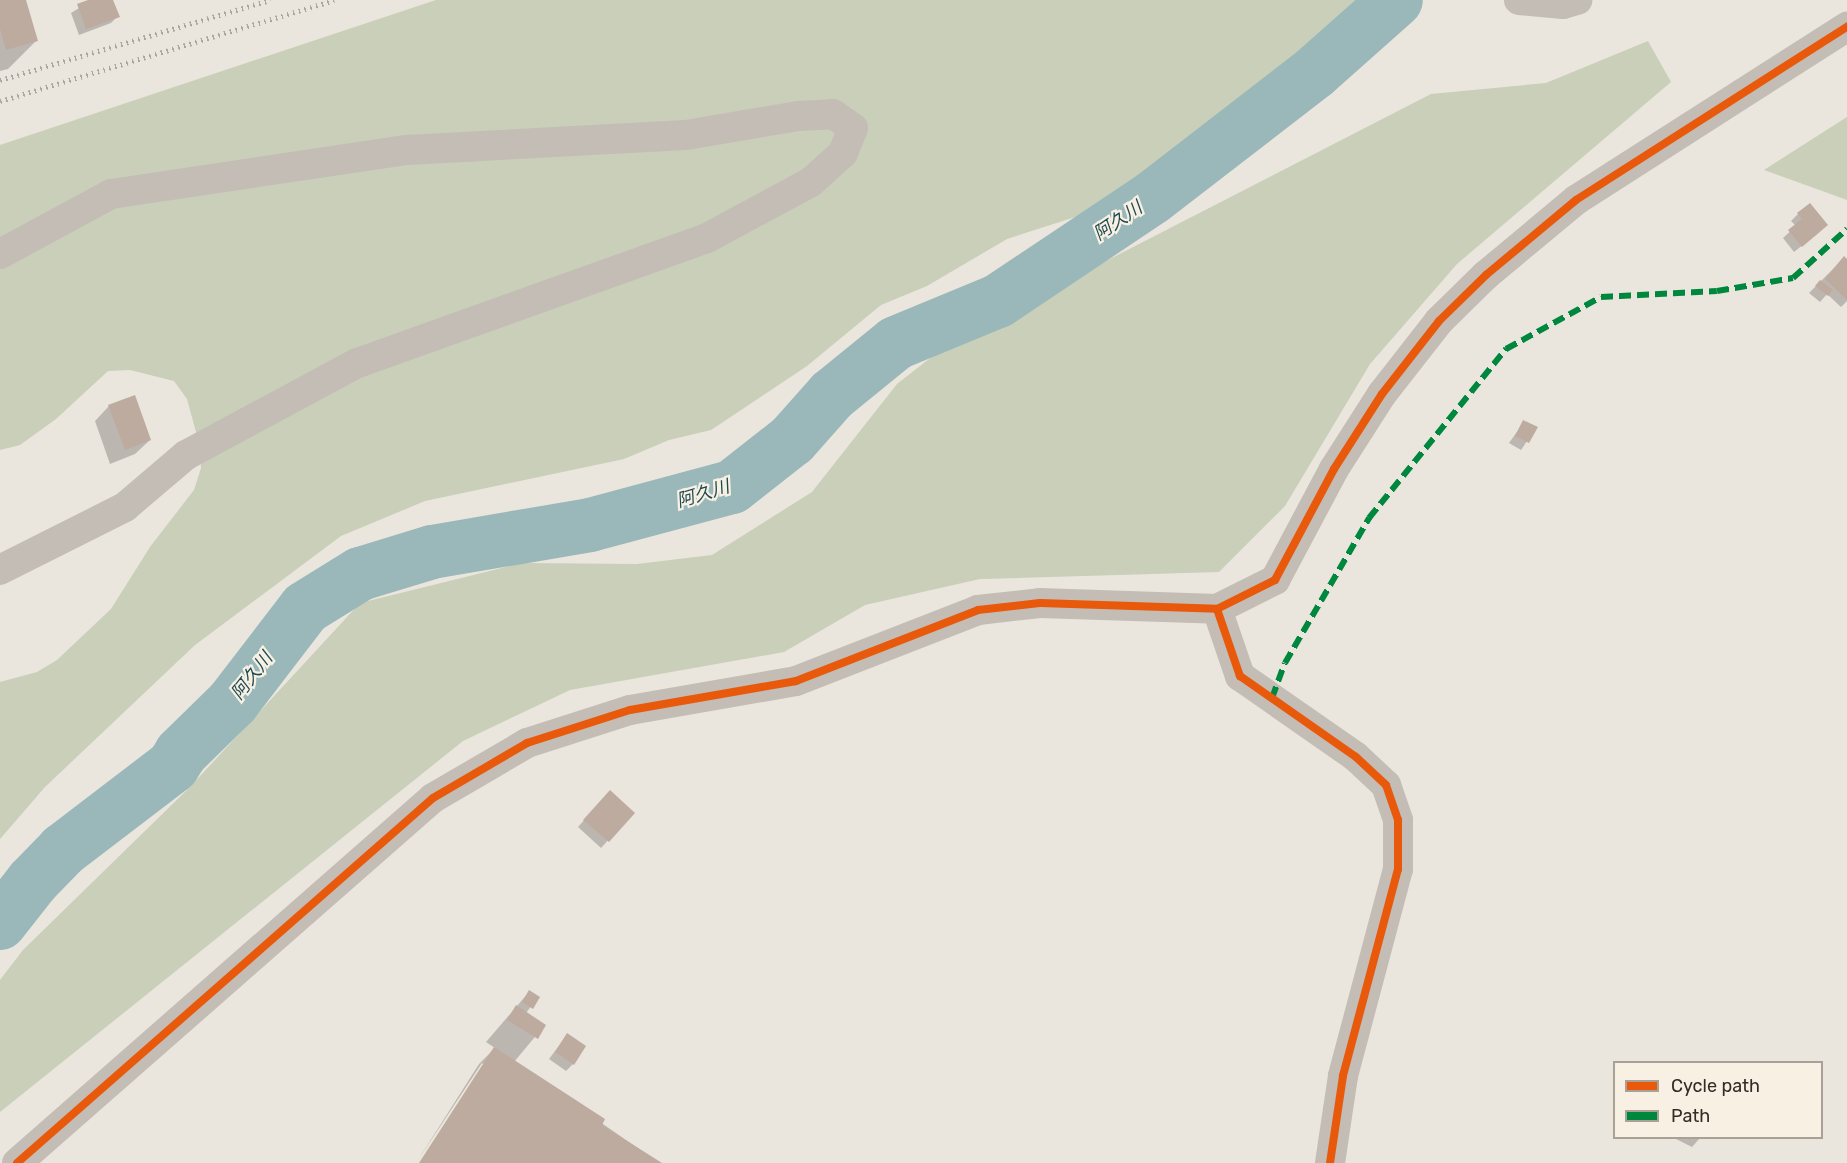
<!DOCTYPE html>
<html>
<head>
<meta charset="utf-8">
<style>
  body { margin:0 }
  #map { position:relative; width:1847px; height:1163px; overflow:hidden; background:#eae5dd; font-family:Rubik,"Noto Sans JP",sans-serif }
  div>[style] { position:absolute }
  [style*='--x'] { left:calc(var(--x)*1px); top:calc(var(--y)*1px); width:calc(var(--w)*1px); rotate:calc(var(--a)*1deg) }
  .green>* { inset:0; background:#c9cfb8 }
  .shadow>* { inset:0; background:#0003 }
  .river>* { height:54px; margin:-27px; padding:0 27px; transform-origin:27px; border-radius:27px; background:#9ab8ba }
  .building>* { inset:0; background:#bdab9f }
  .minor>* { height:30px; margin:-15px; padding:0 15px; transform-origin:15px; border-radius:15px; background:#c3bdb6 }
  .rail>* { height:4.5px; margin-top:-2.25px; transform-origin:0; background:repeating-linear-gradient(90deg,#aaa6a1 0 1.5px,transparent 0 6px) }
  .quiet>* { height:6px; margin-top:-3px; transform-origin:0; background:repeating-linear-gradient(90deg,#00873e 0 12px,transparent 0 18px) }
  .cycleway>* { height:8px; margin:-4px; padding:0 4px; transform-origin:4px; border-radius:4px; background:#e8590c }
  span { translate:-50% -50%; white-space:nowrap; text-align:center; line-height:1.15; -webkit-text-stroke:4.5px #f8f0e3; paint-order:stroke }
  .water-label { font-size:18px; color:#1d4a52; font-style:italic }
  .legend { position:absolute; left:1613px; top:1061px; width:210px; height:78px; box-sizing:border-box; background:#f8f0e3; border:2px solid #a9a197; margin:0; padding:8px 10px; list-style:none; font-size:18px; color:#322b26 }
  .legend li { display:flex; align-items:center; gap:12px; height:30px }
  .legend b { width:30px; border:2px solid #a9a197 }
</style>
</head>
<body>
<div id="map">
  <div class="green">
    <div style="clip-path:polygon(436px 0,1386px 0,1100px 209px,1007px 239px,927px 286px,881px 305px,807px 366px,711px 430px,669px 440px,624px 459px,425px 501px,341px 536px,195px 645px,45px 787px,0 839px,0 682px,37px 672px,57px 660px,111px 609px,150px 547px,194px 490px,201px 468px,199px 443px,187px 399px,174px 381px,130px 370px,108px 371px,56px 419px,20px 445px,0 450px,0 145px)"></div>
    <div style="clip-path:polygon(1648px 41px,1671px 82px,1457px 264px,1370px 364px,1285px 506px,1219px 572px,980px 579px,865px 605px,784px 652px,570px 690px,463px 741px,0 1112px,0 980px,23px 950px,189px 788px,360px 603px,522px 563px,637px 564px,712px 555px,812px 492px,897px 384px,956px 338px,1431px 94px,1546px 83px)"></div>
    <div style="clip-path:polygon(1847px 117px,1847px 200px,1764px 170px)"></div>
  </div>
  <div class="shadow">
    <div style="clip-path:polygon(0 0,25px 0,36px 41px,8px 69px,0 71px)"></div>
    <div style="clip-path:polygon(92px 0,112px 0,118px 16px,111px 23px,79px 35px,71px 13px)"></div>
    <div style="clip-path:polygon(1798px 214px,1819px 232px,1794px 252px,1783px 238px,1796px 226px,1791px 221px)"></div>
    <div style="clip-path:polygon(1847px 262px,1847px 301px,1841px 307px,1827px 294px,1820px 302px,1809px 293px,1837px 265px)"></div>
    <div style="clip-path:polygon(109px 406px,150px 440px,135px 454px,110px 464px,95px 421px)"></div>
    <div style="clip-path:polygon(1524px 422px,1536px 428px,1521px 450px,1509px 443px)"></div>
    <div style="clip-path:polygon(603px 799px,633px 813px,601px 848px,578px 827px)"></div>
    <div style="clip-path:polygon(529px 992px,538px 997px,526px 1013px,544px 1026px,514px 1062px,659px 1163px,421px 1163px,484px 1065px,482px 1063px,416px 1163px,479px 1064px,495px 1048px,486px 1042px)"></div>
    <div style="clip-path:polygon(567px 1035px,573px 1064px,566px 1071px,549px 1059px)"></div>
    <div style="clip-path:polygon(1674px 1138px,1700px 1138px,1692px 1147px)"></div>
  </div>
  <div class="river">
    <div style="--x:0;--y:923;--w:52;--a:-52"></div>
    <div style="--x:32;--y:882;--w:45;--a:-45.9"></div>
    <div style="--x:63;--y:850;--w:138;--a:-37.4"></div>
    <div style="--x:173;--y:766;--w:15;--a:-58"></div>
    <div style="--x:181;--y:753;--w:73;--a:-44.4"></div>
    <div style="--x:233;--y:702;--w:118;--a:-52.5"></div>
    <div style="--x:305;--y:608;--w:65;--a:-31.7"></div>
    <div style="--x:360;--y:574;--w:75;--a:-17"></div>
    <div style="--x:432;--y:552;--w:160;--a:-9.7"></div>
    <div style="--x:590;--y:525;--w:147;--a:-15"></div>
    <div style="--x:732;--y:487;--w:76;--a:-38.1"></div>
    <div style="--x:792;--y:440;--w:60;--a:-48.4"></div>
    <div style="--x:832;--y:395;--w:82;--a:-39.1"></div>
    <div style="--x:896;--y:343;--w:110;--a:-22.4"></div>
    <div style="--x:998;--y:301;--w:185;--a:-33.8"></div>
    <div style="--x:1152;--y:198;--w:206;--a:-37.7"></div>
    <div style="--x:1315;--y:72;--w:108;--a:-41.6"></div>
  </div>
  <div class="building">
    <div style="clip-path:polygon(0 0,26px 0,38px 41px,6px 50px,0 29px)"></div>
    <div style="clip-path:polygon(88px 0,113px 0,120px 17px,86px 29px,77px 4px)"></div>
    <div style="clip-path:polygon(1810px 203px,1828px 225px,1802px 247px,1788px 230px,1802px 219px,1797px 213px)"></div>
    <div style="clip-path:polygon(1844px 256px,1847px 259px,1847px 300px,1825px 279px)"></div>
    <div style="clip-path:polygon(1820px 280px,1833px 290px,1828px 296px,1815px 286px)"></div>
    <div style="clip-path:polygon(135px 395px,151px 440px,125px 450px,108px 405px)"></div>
    <div style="clip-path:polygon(1523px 420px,1538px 427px,1529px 443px,1515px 436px)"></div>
    <div style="clip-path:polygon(610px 790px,635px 813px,609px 842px,583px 820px)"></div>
    <div style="clip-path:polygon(529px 990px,540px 997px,533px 1009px,522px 1002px)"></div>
    <div style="clip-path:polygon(516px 1005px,546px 1025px,538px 1039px,507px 1020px)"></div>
    <div style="clip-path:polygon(567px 1033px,586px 1046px,574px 1065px,555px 1052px)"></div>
    <div style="clip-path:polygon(494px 1047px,605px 1119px,602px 1125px,662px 1163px,419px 1163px)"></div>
  </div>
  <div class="minor">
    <div style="--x:1519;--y:0;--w:44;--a:5.2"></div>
    <div style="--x:1563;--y:4;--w:15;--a:-16"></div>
    <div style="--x:0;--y:254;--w:126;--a:-28.4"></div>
    <div style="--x:111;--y:194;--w:299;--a:-8.5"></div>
    <div style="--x:407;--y:150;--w:279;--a:-3.1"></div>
    <div style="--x:686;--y:135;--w:114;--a:-9.6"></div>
    <div style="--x:798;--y:116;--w:35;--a:-3"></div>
    <div style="--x:833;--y:114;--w:24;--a:35"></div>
    <div style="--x:853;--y:128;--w:27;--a:112"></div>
    <div style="--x:843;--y:153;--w:43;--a:137.8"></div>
    <div style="--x:811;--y:182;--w:118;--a:151.7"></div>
    <div style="--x:707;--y:238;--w:372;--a:160.3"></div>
    <div style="--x:357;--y:363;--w:194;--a:151.7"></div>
    <div style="--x:186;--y:455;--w:80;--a:139.6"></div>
    <div style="--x:125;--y:507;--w:140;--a:153.3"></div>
    <div style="--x:1217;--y:609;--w:71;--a:71.1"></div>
    <div style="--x:1240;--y:676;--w:141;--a:34.9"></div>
    <div style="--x:1356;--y:757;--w:41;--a:43"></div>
    <div style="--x:1386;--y:785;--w:37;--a:71"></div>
    <div style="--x:1398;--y:820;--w:49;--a:90"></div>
    <div style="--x:1398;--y:869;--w:214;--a:104.9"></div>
    <div style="--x:1343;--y:1076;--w:88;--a:98.5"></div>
    <div style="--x:17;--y:1163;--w:553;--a:-41.26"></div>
    <div style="--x:433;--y:798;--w:109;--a:-30.3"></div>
    <div style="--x:527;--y:743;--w:108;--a:-17.8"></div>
    <div style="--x:630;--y:710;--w:169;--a:-9.9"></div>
    <div style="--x:796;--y:681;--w:195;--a:-21.3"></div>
    <div style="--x:978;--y:610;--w:62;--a:-6.4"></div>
    <div style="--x:1040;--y:603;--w:177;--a:1.9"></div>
    <div style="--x:1217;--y:609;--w:65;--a:-26.6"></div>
    <div style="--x:1275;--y:580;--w:126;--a:-62"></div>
    <div style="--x:1334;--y:469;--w:89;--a:-57.4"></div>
    <div style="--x:1382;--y:394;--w:93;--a:-52"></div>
    <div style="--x:1439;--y:321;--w:66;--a:-44.4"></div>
    <div style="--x:1486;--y:275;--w:117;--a:-39.8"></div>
    <div style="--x:1576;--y:200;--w:322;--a:-32.6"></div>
  </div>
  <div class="rail">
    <div style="--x:0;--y:80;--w:282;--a:-16.5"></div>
    <div style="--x:0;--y:101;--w:349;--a:-16.8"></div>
  </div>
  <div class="quiet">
    <div style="--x:1272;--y:698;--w:37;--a:-70"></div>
    <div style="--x:1285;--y:663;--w:168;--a:-59.9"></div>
    <div style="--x:1369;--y:518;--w:218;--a:-51"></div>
    <div style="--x:1506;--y:349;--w:108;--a:-28.7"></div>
    <div style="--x:1601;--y:297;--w:116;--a:-3"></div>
    <div style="--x:1717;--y:291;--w:77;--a:-9.7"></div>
    <div style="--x:1793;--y:278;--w:73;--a:-42.2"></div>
  </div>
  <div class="cycleway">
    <div style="--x:1217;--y:609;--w:71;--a:71.1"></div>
    <div style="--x:1240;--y:676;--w:141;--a:34.9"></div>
    <div style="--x:1356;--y:757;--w:41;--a:43"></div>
    <div style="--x:1386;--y:785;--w:37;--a:71"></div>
    <div style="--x:1398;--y:820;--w:49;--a:90"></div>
    <div style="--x:1398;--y:869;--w:214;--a:104.9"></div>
    <div style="--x:1343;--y:1076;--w:88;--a:98.5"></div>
    <div style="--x:17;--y:1163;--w:553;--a:-41.26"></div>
    <div style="--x:433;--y:798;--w:109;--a:-30.3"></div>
    <div style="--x:527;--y:743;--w:108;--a:-17.8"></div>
    <div style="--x:630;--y:710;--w:169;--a:-9.9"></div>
    <div style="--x:796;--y:681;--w:195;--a:-21.3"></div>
    <div style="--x:978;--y:610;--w:62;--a:-6.4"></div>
    <div style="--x:1040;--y:603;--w:177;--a:1.9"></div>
    <div style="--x:1217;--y:609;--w:65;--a:-26.6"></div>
    <div style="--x:1275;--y:580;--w:126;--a:-62"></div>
    <div style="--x:1334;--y:469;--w:89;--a:-57.4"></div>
    <div style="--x:1382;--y:394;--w:93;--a:-52"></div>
    <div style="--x:1439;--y:321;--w:66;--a:-44.4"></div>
    <div style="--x:1486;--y:275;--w:117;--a:-39.8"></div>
    <div style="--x:1576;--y:200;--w:322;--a:-32.6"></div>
  </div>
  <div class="water-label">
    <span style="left:1118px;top:221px;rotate:-34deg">阿久川</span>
    <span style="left:703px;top:494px;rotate:-17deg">阿久川</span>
    <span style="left:252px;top:676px;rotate:-52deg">阿久川</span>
  </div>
  <ul class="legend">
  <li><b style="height:8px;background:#e8590c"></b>Cycle path</li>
  <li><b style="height:8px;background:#00873e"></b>Path</li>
  </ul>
</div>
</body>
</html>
